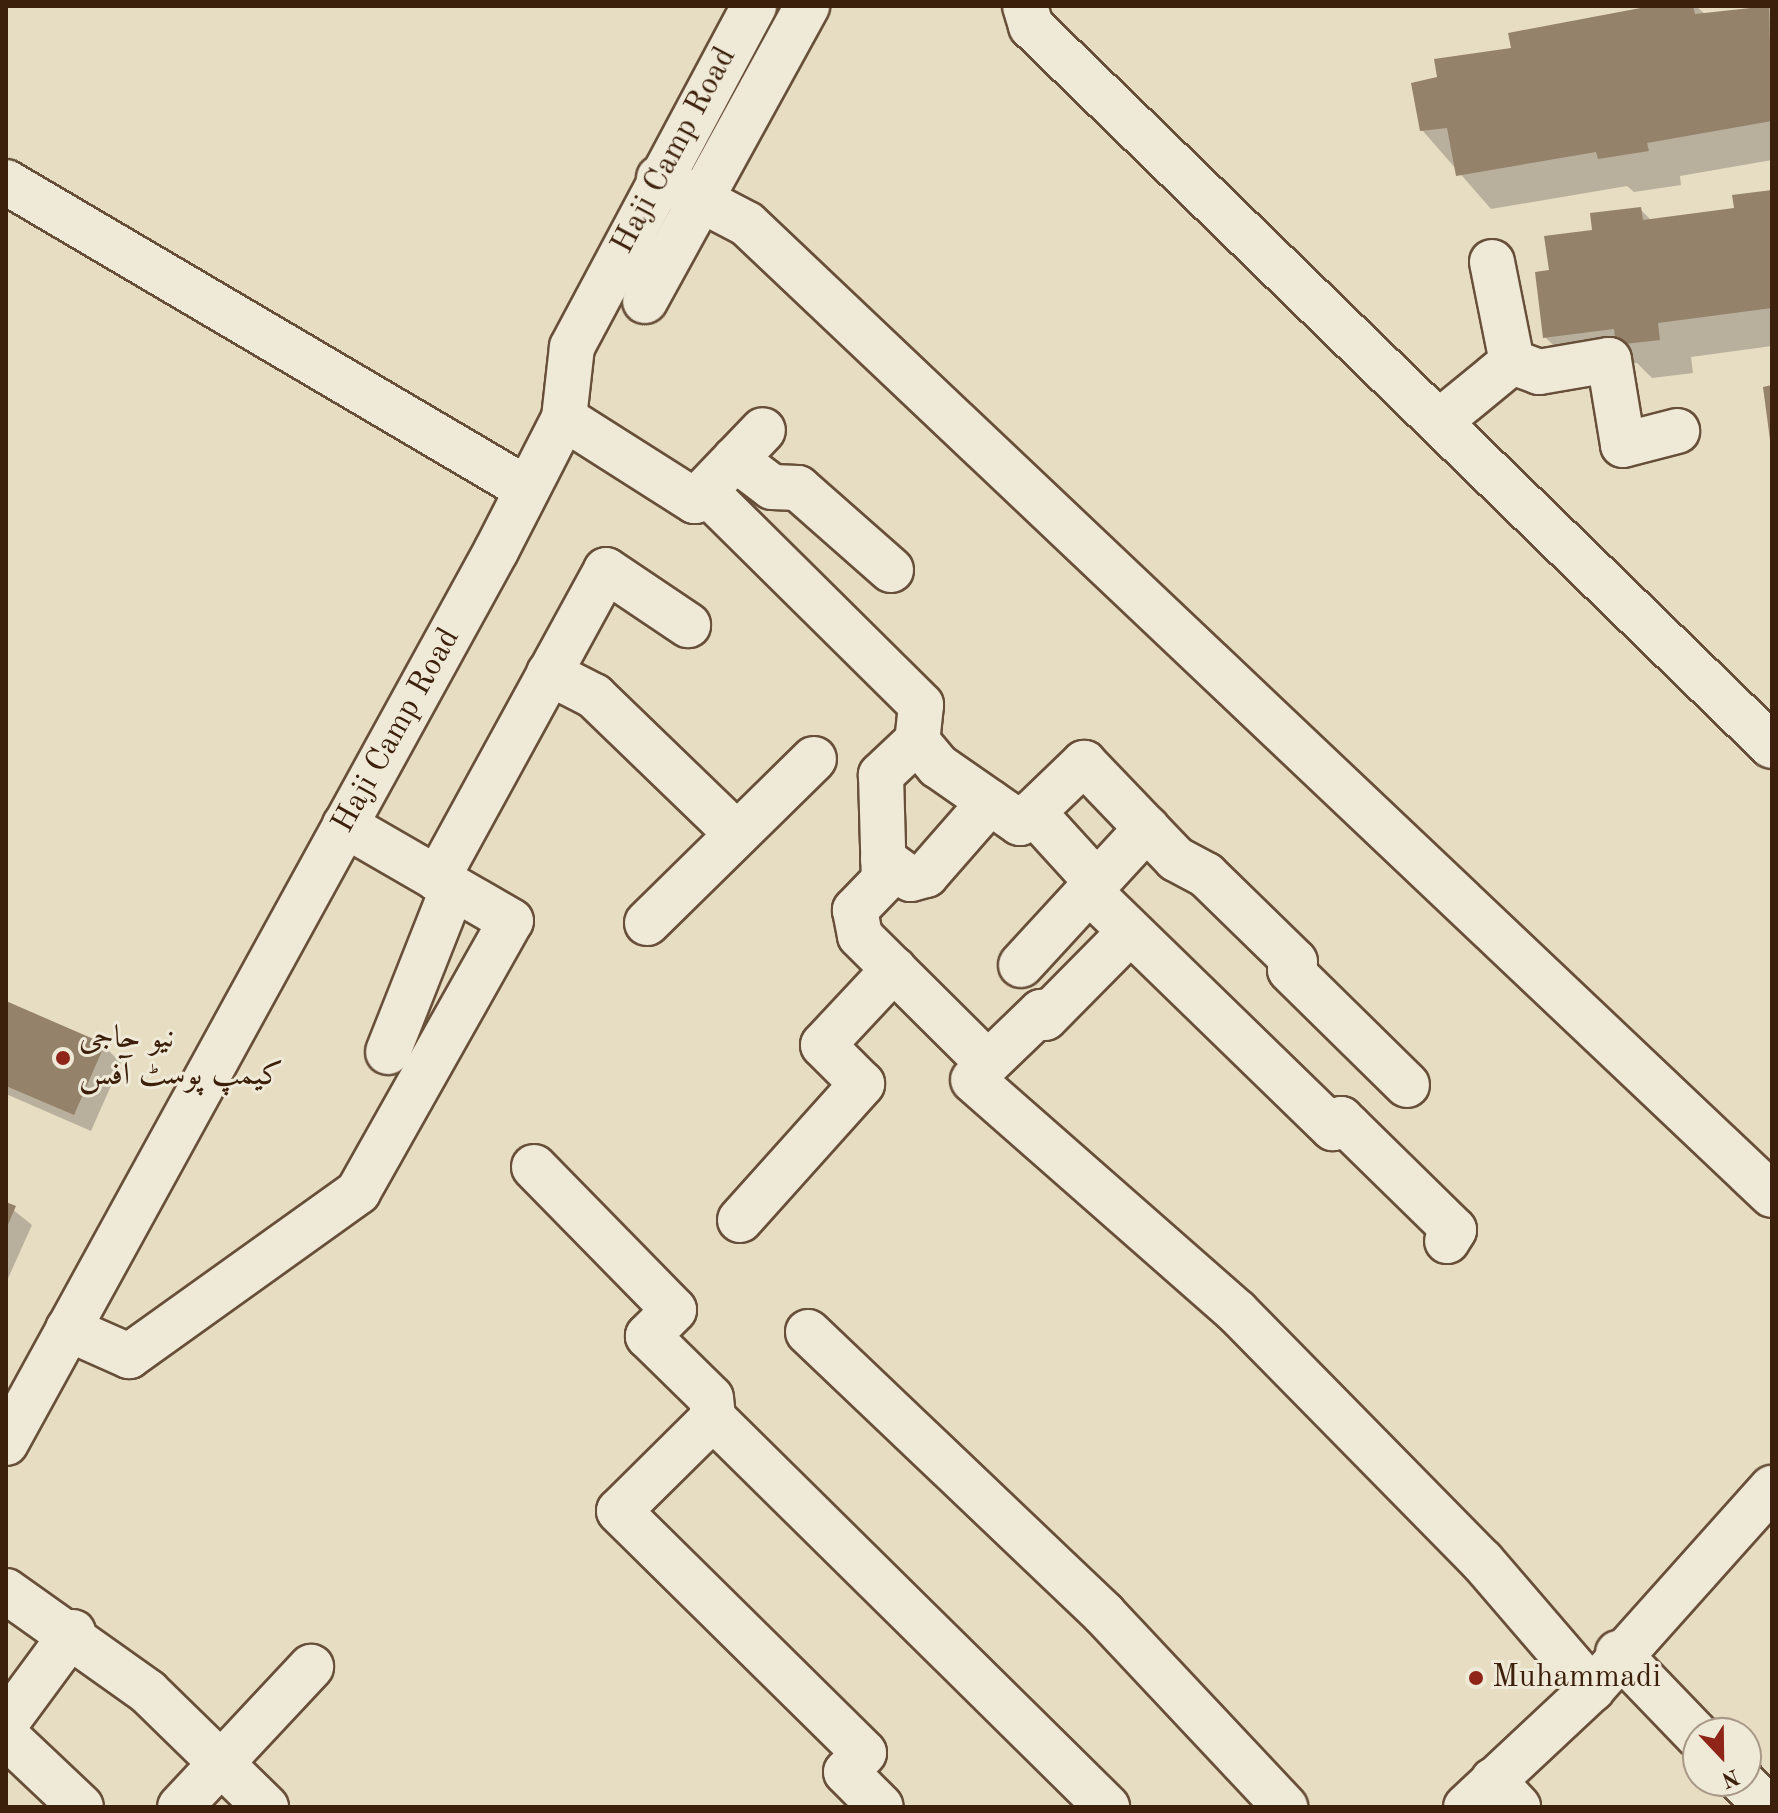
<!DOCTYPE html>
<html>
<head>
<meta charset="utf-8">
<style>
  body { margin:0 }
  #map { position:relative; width:1778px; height:1813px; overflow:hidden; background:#e7ddc3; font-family:"Old Standard TT",Amiri,serif }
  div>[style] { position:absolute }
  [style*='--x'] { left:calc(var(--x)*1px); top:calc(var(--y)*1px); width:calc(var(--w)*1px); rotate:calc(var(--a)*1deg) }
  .shadow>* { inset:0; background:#0003 }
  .building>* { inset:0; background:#95826b }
  .roads { filter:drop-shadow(2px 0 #684f39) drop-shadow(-2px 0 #684f39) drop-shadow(0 2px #684f39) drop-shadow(0 -2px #684f39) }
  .minor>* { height:44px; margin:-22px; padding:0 22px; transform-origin:22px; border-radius:22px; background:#efe9d8 }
  .dots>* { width:22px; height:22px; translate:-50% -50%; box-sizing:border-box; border:4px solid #efe9d8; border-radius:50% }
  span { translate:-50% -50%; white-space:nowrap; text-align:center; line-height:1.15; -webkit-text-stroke:6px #efe9d8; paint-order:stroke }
  .street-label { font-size:32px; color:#3d200b }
  .poi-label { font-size:32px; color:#3d200b }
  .left { translate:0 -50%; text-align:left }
  .frame { position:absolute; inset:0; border:8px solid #3d200b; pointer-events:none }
  .north { position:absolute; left:1682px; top:1717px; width:80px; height:80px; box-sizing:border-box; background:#efe9d8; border:2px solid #a89986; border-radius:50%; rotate:158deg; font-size:22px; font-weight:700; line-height:32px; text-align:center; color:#3d200b }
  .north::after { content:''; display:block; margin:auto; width:28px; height:36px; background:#8f2418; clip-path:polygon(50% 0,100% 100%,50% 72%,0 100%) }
</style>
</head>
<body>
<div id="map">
  <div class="shadow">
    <div style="clip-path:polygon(1661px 6px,1696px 6px,1705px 14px,1772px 7px,1772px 160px,1680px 176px,1681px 185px,1634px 192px,1627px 186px,1491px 209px,1422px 130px,1440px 79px)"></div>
    <div style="clip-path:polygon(1772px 192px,1772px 346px,1691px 357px,1693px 373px,1652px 378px,1637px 363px,1579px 371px,1545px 337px,1551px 272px,1595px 232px,1640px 209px,1652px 221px,1736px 210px)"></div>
    <div style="clip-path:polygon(6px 1003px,104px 1046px,121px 1063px,91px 1131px,6px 1094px)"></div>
    <div style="clip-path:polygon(6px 1204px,32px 1225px,6px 1283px)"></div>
  </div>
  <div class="building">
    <div style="clip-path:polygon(1651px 6px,1693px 6px,1695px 14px,1769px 6px,1772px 121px,1647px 143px,1649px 151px,1598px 159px,1596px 152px,1456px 176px,1447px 128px,1420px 131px,1411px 83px,1437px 77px,1434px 59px,1511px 48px,1508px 33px)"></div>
    <div style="clip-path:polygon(1772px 190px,1772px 308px,1658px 323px,1660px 340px,1616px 345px,1614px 329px,1543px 338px,1535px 272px,1549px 270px,1544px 236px,1592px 230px,1590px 213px,1641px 207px,1643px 220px,1734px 208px,1732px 195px)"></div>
    <div style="clip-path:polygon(1772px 385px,1772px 440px,1770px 440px,1763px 387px)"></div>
    <div style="clip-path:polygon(6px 1001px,105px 1044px,74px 1115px,6px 1086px)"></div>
    <div style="clip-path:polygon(6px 1202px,16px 1206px,6px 1229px)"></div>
  </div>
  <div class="roads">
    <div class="minor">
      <div style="--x:1025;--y:6;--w:21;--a:73"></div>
      <div style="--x:1031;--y:26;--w:1033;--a:44.18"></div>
      <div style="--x:659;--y:178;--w:99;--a:27.6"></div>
      <div style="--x:747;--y:224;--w:1412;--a:43.45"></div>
      <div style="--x:6;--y:182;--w:605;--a:30.51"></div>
      <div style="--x:1492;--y:262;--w:102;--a:78.7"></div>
      <div style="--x:645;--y:301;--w:337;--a:-61.2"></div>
      <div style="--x:564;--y:418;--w:155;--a:32.4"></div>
      <div style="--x:695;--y:501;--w:98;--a:-46.2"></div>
      <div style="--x:1440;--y:421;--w:93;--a:-39.3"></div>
      <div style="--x:1512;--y:362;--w:29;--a:20"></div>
      <div style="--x:1539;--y:372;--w:71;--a:-9.7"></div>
      <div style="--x:1609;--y:360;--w:86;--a:80.6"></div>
      <div style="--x:1623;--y:445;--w:56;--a:-14.5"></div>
      <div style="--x:735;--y:459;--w:46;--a:37.1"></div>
      <div style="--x:772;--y:487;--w:26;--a:2"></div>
      <div style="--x:798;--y:488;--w:124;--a:41.4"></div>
      <div style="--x:705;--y:491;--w:304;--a:44.7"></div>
      <div style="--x:921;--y:705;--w:36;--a:96"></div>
      <div style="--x:917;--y:741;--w:33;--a:50"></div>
      <div style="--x:938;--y:766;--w:100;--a:34.8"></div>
      <div style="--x:1020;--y:823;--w:17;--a:-40"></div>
      <div style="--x:1033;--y:812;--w:91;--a:47.7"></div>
      <div style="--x:549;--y:673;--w:51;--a:27.1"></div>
      <div style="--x:594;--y:696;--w:199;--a:44"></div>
      <div style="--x:917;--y:741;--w:50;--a:136.6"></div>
      <div style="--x:881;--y:775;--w:105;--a:88.4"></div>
      <div style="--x:884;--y:880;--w:42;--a:134"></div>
      <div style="--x:855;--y:910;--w:26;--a:79"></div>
      <div style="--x:860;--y:936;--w:180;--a:44.8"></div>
      <div style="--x:988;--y:1063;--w:74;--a:-43.9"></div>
      <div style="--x:1041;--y:1012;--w:7;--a:56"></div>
      <div style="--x:1045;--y:1018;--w:117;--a:-45.3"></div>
      <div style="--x:1033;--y:812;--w:71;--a:-43.9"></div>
      <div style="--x:1084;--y:763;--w:133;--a:46.2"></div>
      <div style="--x:1176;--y:859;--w:34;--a:28"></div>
      <div style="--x:1206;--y:875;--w:124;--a:44.3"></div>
      <div style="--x:1295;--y:962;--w:9;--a:122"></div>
      <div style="--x:1290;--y:970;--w:164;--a:44.5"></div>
      <div style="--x:883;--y:859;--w:34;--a:36"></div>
      <div style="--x:911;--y:879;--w:16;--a:-15"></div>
      <div style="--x:926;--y:875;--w:97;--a:-48.8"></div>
      <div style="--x:437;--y:879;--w:352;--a:-61.3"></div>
      <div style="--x:606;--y:570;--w:99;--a:33.9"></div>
      <div style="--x:1090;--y:892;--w:339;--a:44.2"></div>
      <div style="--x:1333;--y:1128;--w:12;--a:-48"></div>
      <div style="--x:1341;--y:1119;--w:11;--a:45"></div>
      <div style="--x:1349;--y:1127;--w:147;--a:44.4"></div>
      <div style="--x:1454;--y:1230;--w:13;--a:122"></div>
      <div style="--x:647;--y:923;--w:234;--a:-44.5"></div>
      <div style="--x:1021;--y:965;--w:186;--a:-47.4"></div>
      <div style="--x:388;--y:1052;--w:176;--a:-68.4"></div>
      <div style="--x:973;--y:1080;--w:351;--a:41.3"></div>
      <div style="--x:1237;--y:1312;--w:349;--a:45.5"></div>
      <div style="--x:1482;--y:1561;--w:169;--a:49.3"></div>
      <div style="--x:534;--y:1167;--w:200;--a:45.6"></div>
      <div style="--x:674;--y:1310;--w:37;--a:135"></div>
      <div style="--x:648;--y:1336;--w:88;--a:44.5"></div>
      <div style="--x:711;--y:1398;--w:20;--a:84"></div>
      <div style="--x:713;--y:1418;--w:554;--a:44.63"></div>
      <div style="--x:740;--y:1220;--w:183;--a:-48.1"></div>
      <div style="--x:862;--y:1084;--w:55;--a:-135"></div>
      <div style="--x:823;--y:1045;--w:104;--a:-46.9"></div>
      <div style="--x:68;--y:1329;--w:67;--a:23.9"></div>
      <div style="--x:129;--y:1356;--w:282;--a:-35.6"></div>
      <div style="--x:358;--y:1192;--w:311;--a:-60.6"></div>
      <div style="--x:511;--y:921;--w:192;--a:-150"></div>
      <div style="--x:808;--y:1332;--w:409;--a:43.6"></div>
      <div style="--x:1104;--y:1614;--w:265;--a:46.8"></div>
      <div style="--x:713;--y:1418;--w:132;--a:135.3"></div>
      <div style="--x:619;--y:1511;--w:344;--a:44.6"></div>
      <div style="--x:864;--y:1753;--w:26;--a:133"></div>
      <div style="--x:846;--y:1772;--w:49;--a:45"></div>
      <div style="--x:6;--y:1443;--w:1018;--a:-61.22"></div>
      <div style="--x:496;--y:551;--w:149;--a:-62.9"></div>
      <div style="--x:564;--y:418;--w:71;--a:-83.6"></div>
      <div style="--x:572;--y:347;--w:387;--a:-61.9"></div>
      <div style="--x:6;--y:1591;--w:174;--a:35.4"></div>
      <div style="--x:148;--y:1692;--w:165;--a:44.3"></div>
      <div style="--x:1618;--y:1653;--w:115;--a:46.1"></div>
      <div style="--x:6;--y:1723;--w:113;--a:-53.6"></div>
      <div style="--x:6;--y:1736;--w:103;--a:43.4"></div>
      <div style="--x:1493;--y:1780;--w:37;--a:47"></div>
      <div style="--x:1742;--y:1781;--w:36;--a:46"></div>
      <div style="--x:180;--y:1807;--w:192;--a:-46.9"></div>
      <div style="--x:1466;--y:1807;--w:173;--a:-43.1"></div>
      <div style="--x:1592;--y:1689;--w:270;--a:-48.2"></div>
    </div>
  </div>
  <div class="dots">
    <div style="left:63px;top:1058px;background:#8f2418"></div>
    <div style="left:1476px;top:1678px;background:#8f2418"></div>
  </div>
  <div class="street-label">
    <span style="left:675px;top:151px;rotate:-62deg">Haji Camp Road</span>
    <span style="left:397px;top:731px;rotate:-61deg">Haji Camp Road</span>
  </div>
  <div class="poi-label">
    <span class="left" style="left:79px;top:1058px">نیو حاجی<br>کیمپ پوسٹ آفس</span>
    <span class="left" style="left:1492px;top:1678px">Muhammadi</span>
  </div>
  <div class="frame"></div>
  <div class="north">N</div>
</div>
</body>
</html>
